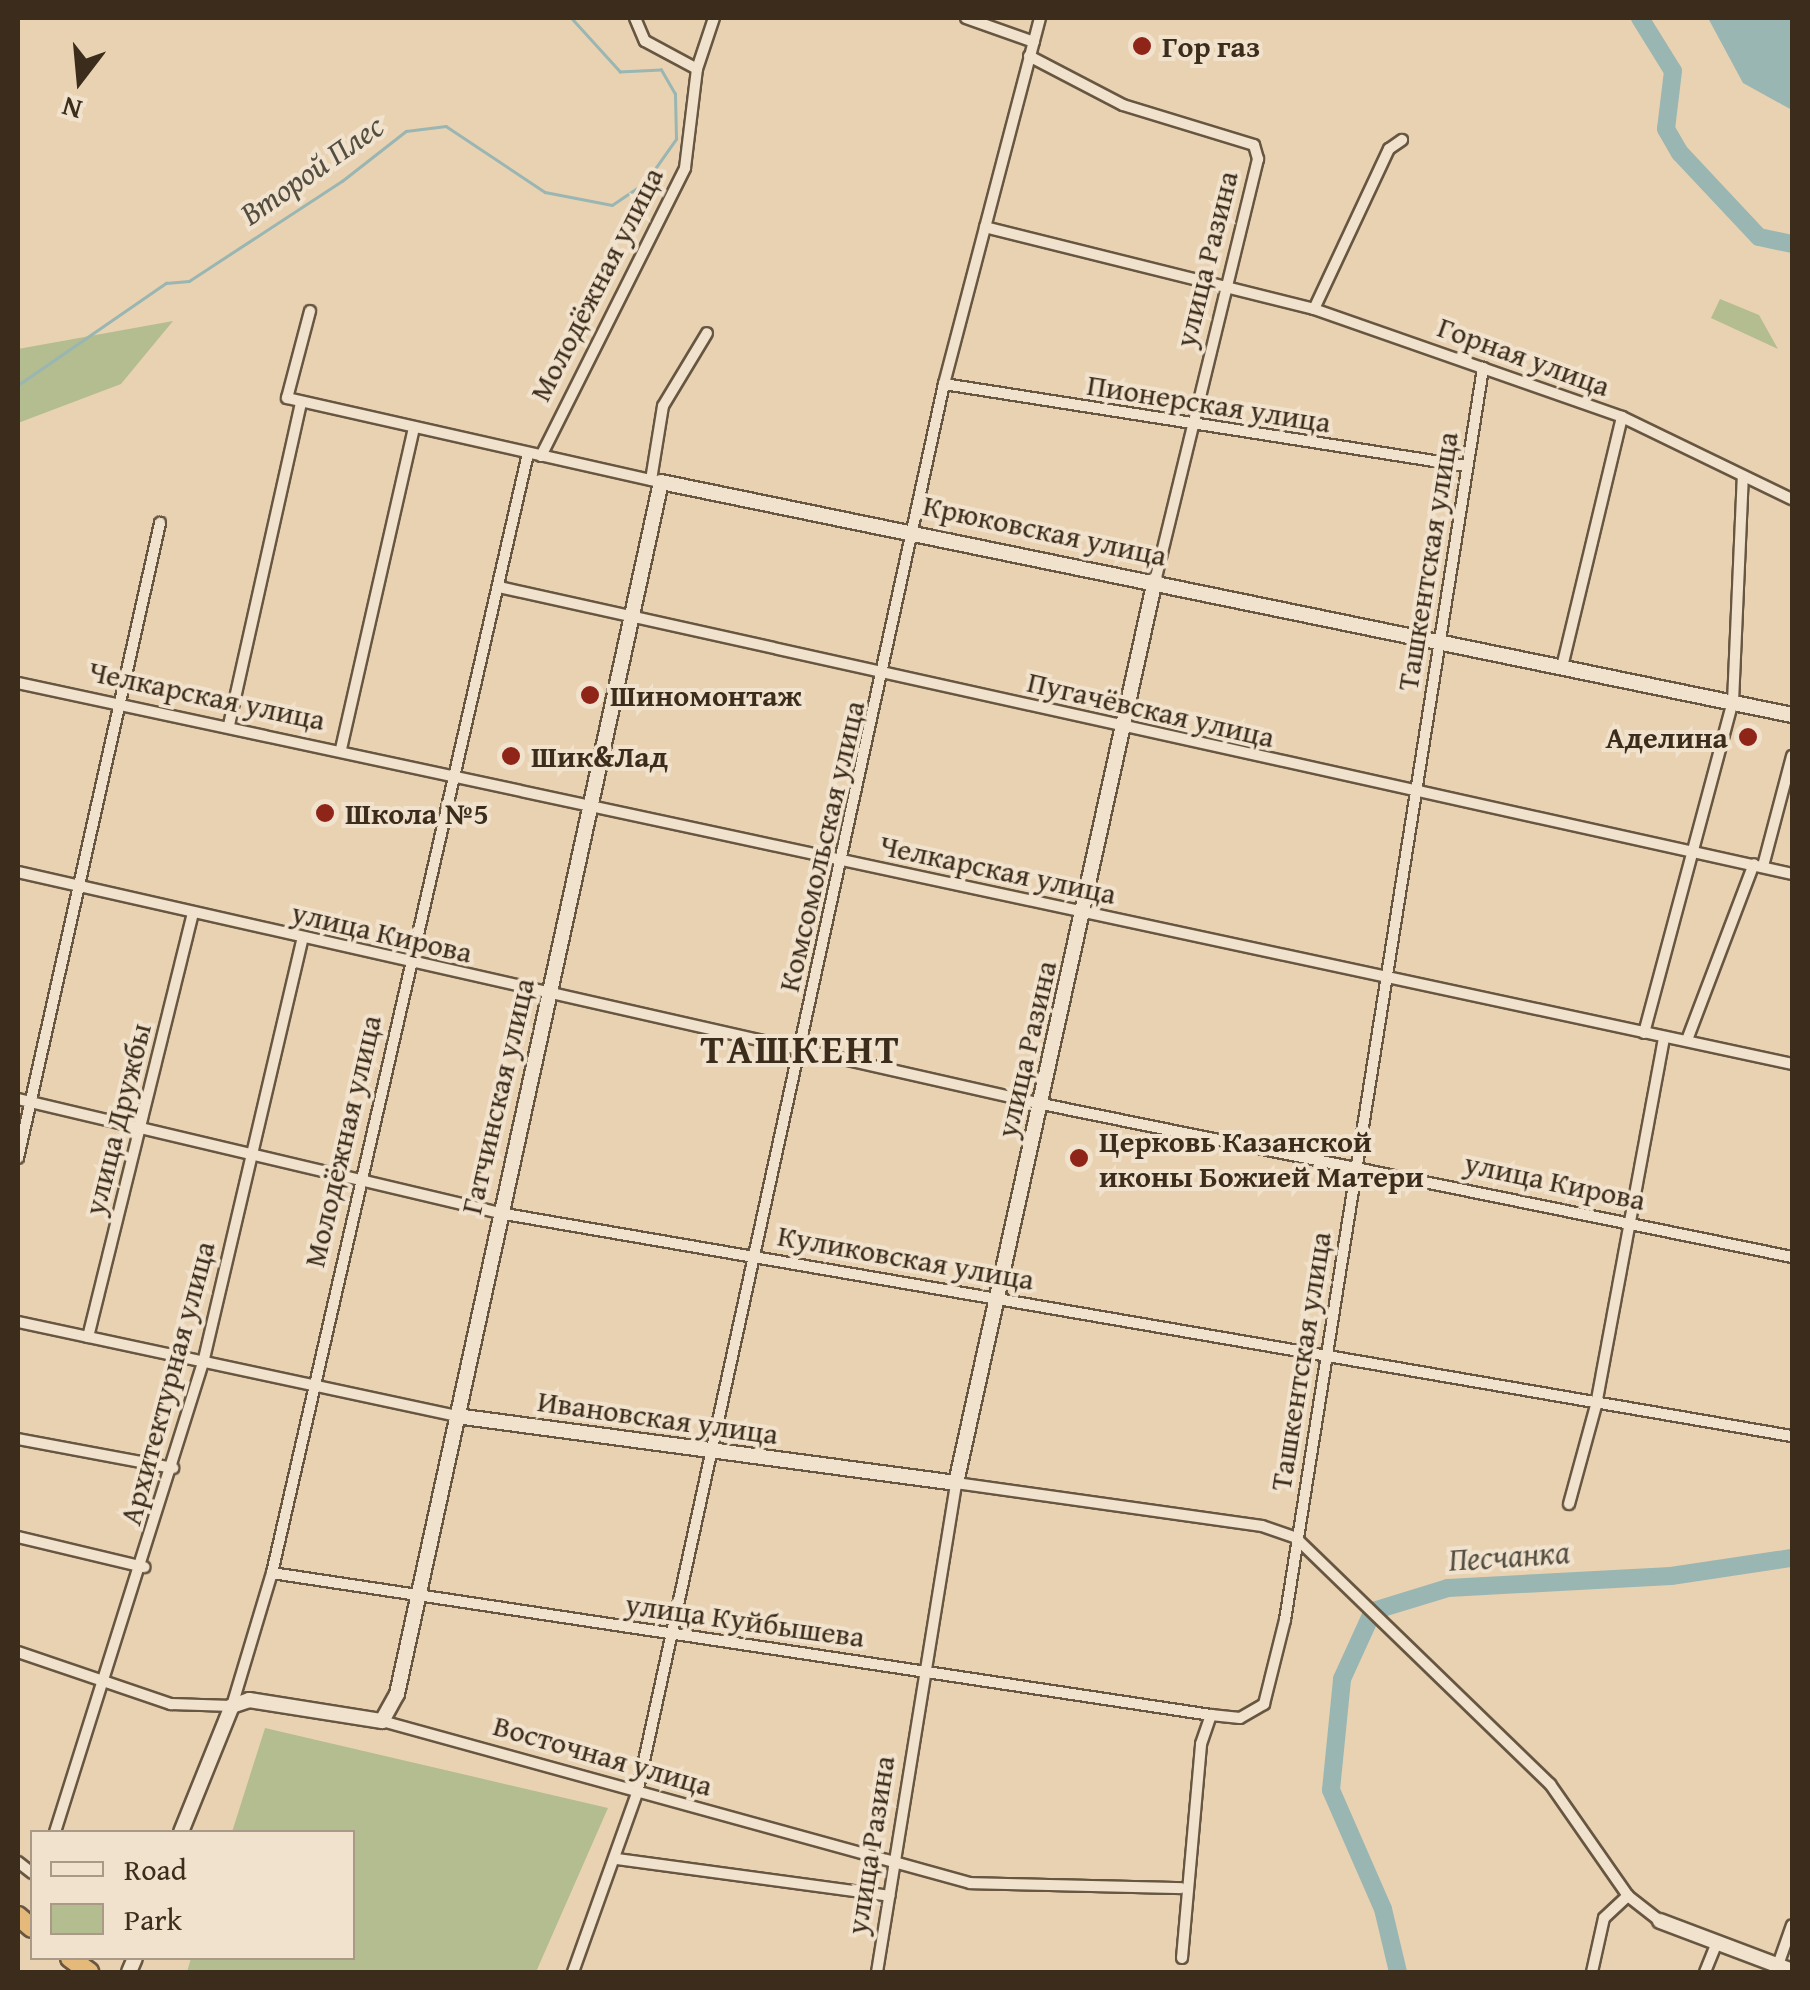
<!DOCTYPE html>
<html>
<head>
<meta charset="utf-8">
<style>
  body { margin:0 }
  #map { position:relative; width:1810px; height:1990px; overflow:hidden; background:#e9d2b2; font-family:"Gentium Book Plus",serif }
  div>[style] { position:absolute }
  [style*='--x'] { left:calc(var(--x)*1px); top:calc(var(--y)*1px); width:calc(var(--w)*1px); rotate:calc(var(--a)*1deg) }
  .green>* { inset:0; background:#b3bd8f }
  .water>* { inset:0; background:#99b6b3 }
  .stream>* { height:2.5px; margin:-1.25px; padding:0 1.25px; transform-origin:1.25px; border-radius:1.25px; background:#99b6b3 }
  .river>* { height:18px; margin:-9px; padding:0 9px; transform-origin:9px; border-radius:9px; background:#99b6b3 }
  .roads { filter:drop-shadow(2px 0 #675641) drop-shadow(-2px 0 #675641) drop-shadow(0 2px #675641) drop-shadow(0 -2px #675641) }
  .street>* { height:10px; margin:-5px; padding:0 5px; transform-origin:5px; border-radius:5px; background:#f1e2cd }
  .secondary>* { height:14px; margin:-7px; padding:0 7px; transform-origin:7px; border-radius:7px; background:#f1e2cd }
  .highway>* { height:18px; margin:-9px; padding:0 9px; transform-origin:9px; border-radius:9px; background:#e4b979 }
  .dots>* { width:28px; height:28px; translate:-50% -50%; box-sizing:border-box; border:5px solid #f1e2cd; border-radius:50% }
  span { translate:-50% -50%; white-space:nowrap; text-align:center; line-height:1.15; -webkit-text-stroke:8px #f1e2cd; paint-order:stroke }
  .poi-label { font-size:30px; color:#3c2c1b; font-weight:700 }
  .left { translate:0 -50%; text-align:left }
  .right { translate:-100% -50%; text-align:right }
  .street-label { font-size:30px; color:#3c2c1b }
  .water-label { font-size:32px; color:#534e41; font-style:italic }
  .district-label { font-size:40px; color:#3c2c1b; font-weight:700; letter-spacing:2.5px }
  .frame { position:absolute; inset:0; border:20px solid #3c2c1b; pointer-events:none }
  .legend { position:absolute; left:30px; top:1830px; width:325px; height:130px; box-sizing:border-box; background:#f1e2cd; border:2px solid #a99986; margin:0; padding:12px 18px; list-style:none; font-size:30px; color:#3c2c1b }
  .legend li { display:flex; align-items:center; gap:20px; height:50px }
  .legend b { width:50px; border:2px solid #a99986 }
  .north { position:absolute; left:30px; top:30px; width:100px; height:100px; -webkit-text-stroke:8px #f1e2cd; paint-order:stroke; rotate:196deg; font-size:28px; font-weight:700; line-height:40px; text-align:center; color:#3c2c1b }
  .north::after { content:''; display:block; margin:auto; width:35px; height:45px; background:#3c2c1b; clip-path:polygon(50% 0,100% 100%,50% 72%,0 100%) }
</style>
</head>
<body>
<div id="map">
  <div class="green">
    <div style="clip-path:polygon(1720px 299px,1759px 315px,1778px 349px,1711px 318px)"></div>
    <div style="clip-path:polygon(173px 321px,121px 384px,18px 423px,18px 349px)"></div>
    <div style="clip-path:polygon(265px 1728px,608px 1808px,536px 1972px,187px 1972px,191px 1958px,352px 1958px,352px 1832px,232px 1832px)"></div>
  </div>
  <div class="water">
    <div style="clip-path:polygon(1708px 18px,1792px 18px,1792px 110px,1743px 83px)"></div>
  </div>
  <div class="stream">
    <div style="--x:18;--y:385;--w:180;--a:-34.6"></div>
    <div style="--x:166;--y:283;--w:23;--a:-5"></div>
    <div style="--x:189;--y:281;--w:183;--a:-33.2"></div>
    <div style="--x:342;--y:181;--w:81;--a:-38"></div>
    <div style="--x:406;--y:131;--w:40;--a:-7.1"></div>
    <div style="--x:446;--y:126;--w:119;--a:33.7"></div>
    <div style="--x:545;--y:192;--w:68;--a:11"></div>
    <div style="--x:612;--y:205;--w:40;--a:-34"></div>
    <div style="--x:645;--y:183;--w:54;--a:-54.8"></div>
    <div style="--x:676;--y:139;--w:45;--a:-91.3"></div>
    <div style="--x:675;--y:94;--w:28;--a:-120"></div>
    <div style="--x:661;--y:70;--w:41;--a:177.2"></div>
    <div style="--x:620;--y:72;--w:73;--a:-132.2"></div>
  </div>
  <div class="river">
    <div style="--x:1640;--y:18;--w:62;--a:58.1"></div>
    <div style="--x:1673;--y:71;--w:58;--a:96.9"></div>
    <div style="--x:1666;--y:129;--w:28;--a:60"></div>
    <div style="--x:1680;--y:153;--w:115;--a:46.8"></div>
    <div style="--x:1759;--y:237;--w:34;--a:12"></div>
    <div style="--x:1398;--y:1972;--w:65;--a:-103.4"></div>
    <div style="--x:1383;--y:1909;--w:130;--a:-113.6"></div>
    <div style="--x:1331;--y:1790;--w:112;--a:-84.3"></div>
    <div style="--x:1342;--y:1679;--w:75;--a:-65.5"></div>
    <div style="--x:1373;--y:1611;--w:78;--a:-17"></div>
    <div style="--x:1448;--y:1588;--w:223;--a:-3.1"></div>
    <div style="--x:1671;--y:1576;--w:122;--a:-8.5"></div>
  </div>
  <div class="roads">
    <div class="street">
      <div style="--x:635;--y:18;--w:25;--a:67"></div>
      <div style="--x:645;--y:41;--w:59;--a:28.3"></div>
      <div style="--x:966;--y:18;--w:72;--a:19.4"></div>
      <div style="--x:1029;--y:56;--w:106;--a:27.5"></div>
      <div style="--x:1123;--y:105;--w:137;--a:17"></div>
      <div style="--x:1254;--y:145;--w:15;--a:74"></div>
      <div style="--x:1258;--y:159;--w:433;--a:103.7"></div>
      <div style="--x:985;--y:227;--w:339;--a:14"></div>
      <div style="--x:1314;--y:309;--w:326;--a:19.3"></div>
      <div style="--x:1622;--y:417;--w:189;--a:25.8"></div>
      <div style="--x:1314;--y:309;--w:177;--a:-64.9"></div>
      <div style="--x:1389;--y:149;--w:16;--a:-35"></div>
      <div style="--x:310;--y:311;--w:90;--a:104.8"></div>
      <div style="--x:287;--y:398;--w:383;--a:12.7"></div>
      <div style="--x:944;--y:384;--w:528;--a:8.93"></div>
      <div style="--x:541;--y:456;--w:322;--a:-63.4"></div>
      <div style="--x:685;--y:168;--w:100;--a:-83.1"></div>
      <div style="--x:697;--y:69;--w:54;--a:-71.6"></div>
      <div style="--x:651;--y:480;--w:75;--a:-80.8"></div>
      <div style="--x:663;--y:406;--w:85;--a:-58.9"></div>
      <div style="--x:499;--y:587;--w:1324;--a:12.51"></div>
      <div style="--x:1562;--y:667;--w:257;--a:-76.5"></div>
      <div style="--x:18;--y:683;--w:1814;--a:12.12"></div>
      <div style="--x:229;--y:725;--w:331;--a:-77.4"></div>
      <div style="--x:341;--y:749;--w:330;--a:-77.2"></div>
      <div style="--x:1763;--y:866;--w:114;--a:-75.2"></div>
      <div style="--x:18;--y:872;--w:1050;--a:12.77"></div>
      <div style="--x:1042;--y:1104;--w:765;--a:11.53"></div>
      <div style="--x:1644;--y:1033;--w:343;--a:-75"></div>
      <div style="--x:1733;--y:702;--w:226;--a:-87.5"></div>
      <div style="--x:1687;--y:1040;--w:188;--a:-69.2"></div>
      <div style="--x:18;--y:1099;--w:494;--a:13.3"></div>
      <div style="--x:499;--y:1213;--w:1312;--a:9.79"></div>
      <div style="--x:18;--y:1158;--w:651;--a:-77.39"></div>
      <div style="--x:18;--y:1322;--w:448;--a:12.1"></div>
      <div style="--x:88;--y:1337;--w:437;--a:-76.1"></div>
      <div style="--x:18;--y:1439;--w:158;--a:10.6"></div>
      <div style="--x:1569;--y:1504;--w:103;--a:-74.7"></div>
      <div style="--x:1596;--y:1405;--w:374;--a:-79.5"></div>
      <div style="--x:18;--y:1537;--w:130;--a:13.4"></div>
      <div style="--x:272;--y:1573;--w:950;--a:8.6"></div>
      <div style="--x:18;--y:1652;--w:162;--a:18.8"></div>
      <div style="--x:171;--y:1704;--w:61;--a:1.9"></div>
      <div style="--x:232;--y:1706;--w:139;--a:-73.3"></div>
      <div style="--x:272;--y:1573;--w:1149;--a:-77.12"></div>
      <div style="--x:382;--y:1721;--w:610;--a:15.4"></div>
      <div style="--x:970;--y:1883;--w:211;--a:1.4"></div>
      <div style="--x:55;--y:1832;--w:492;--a:-72.5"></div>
      <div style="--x:203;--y:1363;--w:434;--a:-76.8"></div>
      <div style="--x:617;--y:1859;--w:275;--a:7.7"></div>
      <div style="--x:18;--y:1862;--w:18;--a:38"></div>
      <div style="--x:1182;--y:1958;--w:215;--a:-84.9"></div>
      <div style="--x:1201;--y:1744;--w:31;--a:-71"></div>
      <div style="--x:1211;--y:1715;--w:29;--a:6"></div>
      <div style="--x:1240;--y:1718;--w:28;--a:-30"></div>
      <div style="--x:1264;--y:1704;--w:87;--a:-76"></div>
      <div style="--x:1285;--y:1620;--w:1268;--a:-81.01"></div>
      <div style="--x:1778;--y:1965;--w:42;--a:-70.7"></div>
      <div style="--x:573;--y:1972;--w:190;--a:-70.3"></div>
      <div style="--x:637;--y:1793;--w:1442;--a:-77.71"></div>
      <div style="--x:944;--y:384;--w:378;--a:-75.3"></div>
      <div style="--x:877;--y:1972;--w:495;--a:-80.8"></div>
      <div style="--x:956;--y:1483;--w:309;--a:8"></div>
      <div style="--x:1262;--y:1526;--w:36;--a:19"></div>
      <div style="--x:1296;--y:1538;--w:354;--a:44.1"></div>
      <div style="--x:1550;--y:1784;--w:136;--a:55.1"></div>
      <div style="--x:1628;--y:1896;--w:41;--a:38"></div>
      <div style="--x:1592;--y:1972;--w:55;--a:-77.5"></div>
      <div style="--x:1604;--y:1918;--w:33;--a:-43"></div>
      <div style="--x:1705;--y:1972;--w:29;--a:-68"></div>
    </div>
    <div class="secondary">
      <div style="--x:456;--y:1416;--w:504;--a:7.63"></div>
      <div style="--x:956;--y:1483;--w:925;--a:-77.57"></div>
      <div style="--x:181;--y:1832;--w:136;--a:-68"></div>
      <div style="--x:232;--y:1706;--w:18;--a:-19"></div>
      <div style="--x:249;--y:1700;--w:135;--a:9"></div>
      <div style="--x:382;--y:1721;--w:31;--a:-61"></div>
      <div style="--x:397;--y:1694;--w:1240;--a:-77.71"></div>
      <div style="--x:661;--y:482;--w:1155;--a:11.64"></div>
      <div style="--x:1660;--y:1921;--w:141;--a:20.7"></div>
      <div style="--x:129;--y:1972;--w:15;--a:-67"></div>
    </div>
    <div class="highway">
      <div style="--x:18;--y:1916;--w:18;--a:41"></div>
      <div style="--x:70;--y:1958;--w:24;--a:36"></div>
    </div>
  </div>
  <div class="dots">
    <div style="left:1142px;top:46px;background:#8f2418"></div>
    <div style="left:590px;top:695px;background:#8f2418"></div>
    <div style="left:1748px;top:737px;background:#8f2418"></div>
    <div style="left:511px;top:756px;background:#8f2418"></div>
    <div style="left:325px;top:813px;background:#8f2418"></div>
    <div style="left:1079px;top:1158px;background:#8f2418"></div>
  </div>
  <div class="poi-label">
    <span class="left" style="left:1162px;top:46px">Гор газ</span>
    <span class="left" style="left:610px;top:695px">Шиномонтаж</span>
    <span class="right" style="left:1728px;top:737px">Аделина</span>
    <span class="left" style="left:531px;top:756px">Шик&amp;Лад</span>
    <span class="left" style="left:345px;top:813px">Школа №5</span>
    <span class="left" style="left:1099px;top:1158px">Церковь Казанской<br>иконы Божией Матери</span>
  </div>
  <div class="street-label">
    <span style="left:1206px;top:259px;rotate:-76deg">улица Разина</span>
    <span style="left:596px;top:284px;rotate:-63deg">Молодёжная улица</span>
    <span style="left:1524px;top:356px;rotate:20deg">Горная улица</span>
    <span style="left:1209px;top:403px;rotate:9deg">Пионерская улица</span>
    <span style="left:1045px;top:530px;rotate:12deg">Крюковская улица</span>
    <span style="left:1427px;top:561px;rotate:-81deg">Ташкентская улица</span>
    <span style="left:207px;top:695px;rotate:12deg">Челкарская улица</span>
    <span style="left:1151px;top:709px;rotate:13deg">Пугачёвская улица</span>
    <span style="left:821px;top:846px;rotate:-77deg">Комсомольская улица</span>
    <span style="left:998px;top:869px;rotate:12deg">Челкарская улица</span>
    <span style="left:382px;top:932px;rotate:13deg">улица Кирова</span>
    <span style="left:1026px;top:1049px;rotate:-77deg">улица Разина</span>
    <span style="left:497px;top:1096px;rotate:-77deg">Гатчинская улица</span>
    <span style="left:117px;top:1119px;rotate:-76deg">улица Дружбы</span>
    <span style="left:342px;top:1141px;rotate:-77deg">Молодёжная улица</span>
    <span style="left:1555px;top:1181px;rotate:12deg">улица Кирова</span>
    <span style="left:906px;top:1257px;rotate:10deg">Куликовская улица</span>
    <span style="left:1300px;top:1361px;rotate:-81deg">Ташкентская улица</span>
    <span style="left:167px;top:1383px;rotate:-75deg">Архитектурная улица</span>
    <span style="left:658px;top:1417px;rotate:8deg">Ивановская улица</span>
    <span style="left:745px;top:1620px;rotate:8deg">улица Куйбышева</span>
    <span style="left:603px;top:1755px;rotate:16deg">Восточная улица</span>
    <span style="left:870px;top:1845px;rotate:-81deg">улица Разина</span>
  </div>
  <div class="water-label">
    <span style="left:312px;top:170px;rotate:-35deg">Второй Плес</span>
    <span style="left:1509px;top:1556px;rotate:-4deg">Песчанка</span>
  </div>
  <div class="district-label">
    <span style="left:801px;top:1049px">ТАШКЕНТ</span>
  </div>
  <div class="frame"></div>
  <ul class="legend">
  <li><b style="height:12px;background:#f1e2cd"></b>Road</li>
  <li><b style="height:28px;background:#b3bd8f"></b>Park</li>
  </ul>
  <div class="north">N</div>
</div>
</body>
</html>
